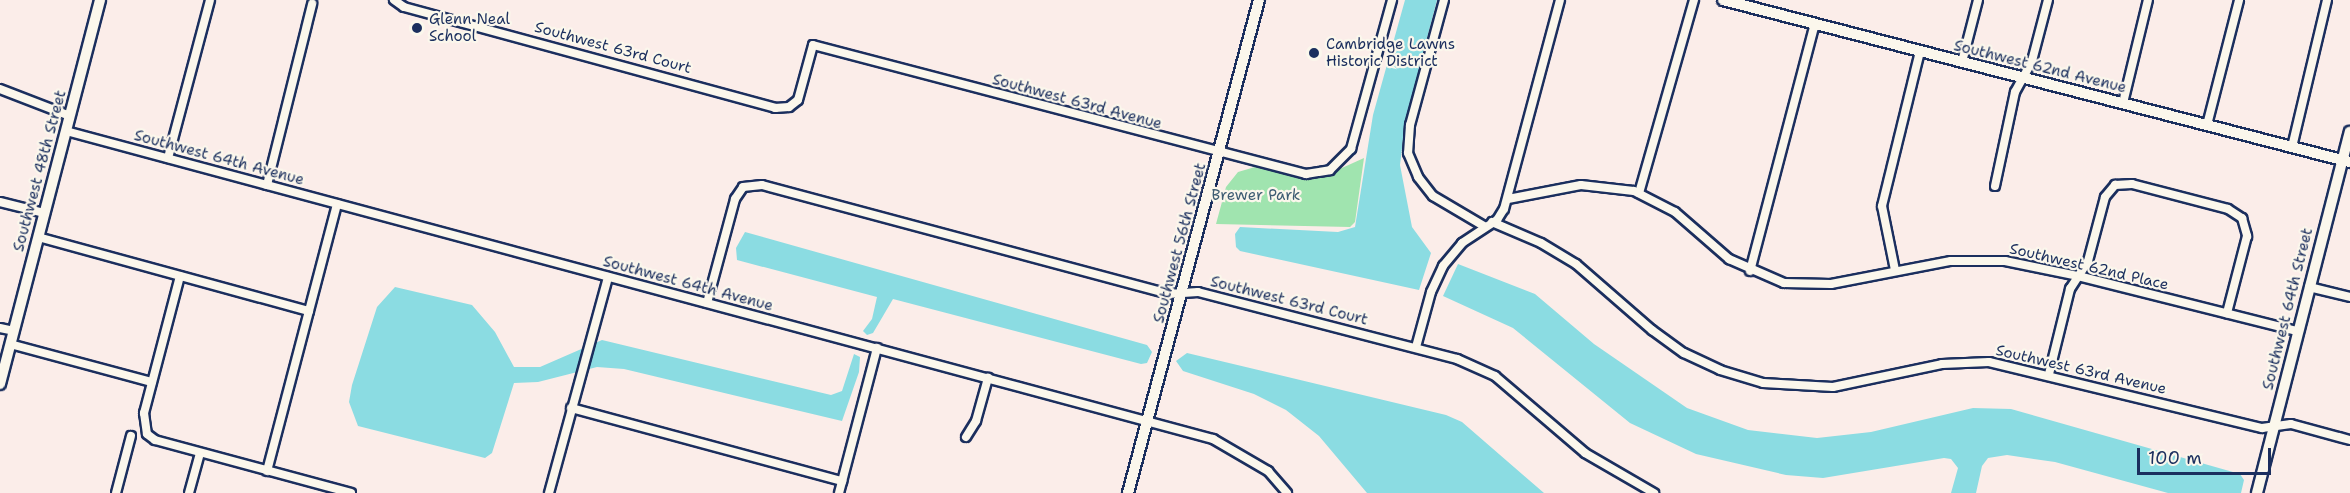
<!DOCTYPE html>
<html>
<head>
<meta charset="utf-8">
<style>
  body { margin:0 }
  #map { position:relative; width:2350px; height:493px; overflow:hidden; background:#fbede9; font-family:"Shantell Sans",sans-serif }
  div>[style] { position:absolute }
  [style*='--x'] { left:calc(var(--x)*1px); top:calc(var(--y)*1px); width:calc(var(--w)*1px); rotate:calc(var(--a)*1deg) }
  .green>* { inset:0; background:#a0e4af }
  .water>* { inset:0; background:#8bdce2 }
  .roads { filter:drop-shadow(2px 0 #1b2f5e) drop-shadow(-2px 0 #1b2f5e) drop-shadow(0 2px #1b2f5e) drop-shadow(0 -2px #1b2f5e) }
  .street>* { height:8px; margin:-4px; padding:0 4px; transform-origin:4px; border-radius:4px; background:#fbf7ec }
  .secondary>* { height:10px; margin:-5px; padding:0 5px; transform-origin:5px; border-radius:5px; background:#fbf7ec }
  .dots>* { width:16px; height:16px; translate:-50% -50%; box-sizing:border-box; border:3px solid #fbf7ec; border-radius:50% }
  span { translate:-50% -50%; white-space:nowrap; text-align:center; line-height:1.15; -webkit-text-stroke:4.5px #fbf7ec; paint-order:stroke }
  .poi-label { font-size:15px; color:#1b2f5e }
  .left { translate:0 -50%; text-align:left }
  .street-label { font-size:15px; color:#1b2f5e }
  .park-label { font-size:15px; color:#3c5c72 }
  .scale { position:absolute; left:2137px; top:448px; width:134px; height:27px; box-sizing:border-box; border:3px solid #1b2f5e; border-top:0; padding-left:8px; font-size:18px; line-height:21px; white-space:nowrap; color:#1b2f5e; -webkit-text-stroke:4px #fbf7ec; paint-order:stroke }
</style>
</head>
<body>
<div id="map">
  <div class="green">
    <div style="clip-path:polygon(1364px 158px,1355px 222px,1350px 227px,1216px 224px,1226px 187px,1238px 172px,1255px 167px,1297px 177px,1322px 177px)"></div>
  </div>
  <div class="water">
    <div style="clip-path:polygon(1405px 0,1437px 0,1405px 123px,1400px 165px,1412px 227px,1431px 253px,1419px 290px,1240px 251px,1236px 247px,1235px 234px,1240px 227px,1338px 232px,1355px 227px,1373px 115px)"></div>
    <div style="clip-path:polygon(745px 232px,1147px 345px,1152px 352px,1147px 363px,1141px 364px,893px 299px,873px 333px,867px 335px,863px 331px,872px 319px,877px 297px,737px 260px,736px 248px)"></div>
    <div style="clip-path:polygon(1458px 264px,1535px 294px,1594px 344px,1687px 408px,1748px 430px,1817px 438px,1871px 432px,1973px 408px,2011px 409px,2240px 474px,2244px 480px,2241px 493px,2168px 493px,2055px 462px,2007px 455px,1988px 458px,1982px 466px,1976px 493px,1951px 493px,1958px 468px,1951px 459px,1944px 458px,1823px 478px,1786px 475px,1696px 454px,1630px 423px,1513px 328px,1443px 296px)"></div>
    <div style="clip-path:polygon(395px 287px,472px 305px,495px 332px,514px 367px,540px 367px,602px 340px,831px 395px,842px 391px,854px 354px,860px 357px,859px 372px,842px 421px,624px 369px,597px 367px,538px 382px,514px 383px,492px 453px,485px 458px,358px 426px,349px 402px,352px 385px,377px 307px)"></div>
    <div style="clip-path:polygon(1187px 353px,1446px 415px,1462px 422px,1544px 493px,1367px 493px,1319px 436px,1286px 410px,1254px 394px,1183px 371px,1176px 361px)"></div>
  </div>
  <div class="roads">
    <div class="street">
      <div style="--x:394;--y:0;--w:12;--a:35"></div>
      <div style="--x:404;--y:7;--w:385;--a:15.2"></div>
      <div style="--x:775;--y:108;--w:14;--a:-4"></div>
      <div style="--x:789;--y:107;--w:11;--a:-38"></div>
      <div style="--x:798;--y:100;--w:57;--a:-74.7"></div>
      <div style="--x:813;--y:45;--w:510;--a:14.66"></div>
      <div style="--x:1306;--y:174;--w:24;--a:-9"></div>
      <div style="--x:1330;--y:170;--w:30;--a:-45"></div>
      <div style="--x:1351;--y:149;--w:155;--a:-74.6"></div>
      <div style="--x:1444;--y:0;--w:130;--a:105.2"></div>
      <div style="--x:1410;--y:125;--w:28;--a:94"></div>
      <div style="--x:1408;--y:153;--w:26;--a:67"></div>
      <div style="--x:1418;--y:177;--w:24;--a:52"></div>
      <div style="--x:1433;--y:196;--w:59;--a:30.5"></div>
      <div style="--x:1962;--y:62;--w:64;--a:-75.5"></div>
      <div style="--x:0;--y:89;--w:75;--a:21.1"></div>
      <div style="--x:2123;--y:103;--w:106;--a:-76.4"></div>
      <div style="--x:2207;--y:125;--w:129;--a:-75.6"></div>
      <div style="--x:66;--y:131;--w:1188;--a:15.03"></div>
      <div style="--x:1213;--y:439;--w:64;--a:30.2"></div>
      <div style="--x:1268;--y:471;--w:29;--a:49"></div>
      <div style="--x:2292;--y:147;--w:151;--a:-76.6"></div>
      <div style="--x:168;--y:158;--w:163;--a:-75.1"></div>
      <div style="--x:267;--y:185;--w:187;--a:-76"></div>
      <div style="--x:1995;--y:186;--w:96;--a:-78"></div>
      <div style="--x:2015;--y:92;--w:35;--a:-61"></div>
      <div style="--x:2032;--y:61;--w:63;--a:-75.3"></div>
      <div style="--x:1639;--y:193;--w:201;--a:-74.1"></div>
      <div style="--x:1508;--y:199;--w:74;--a:-10.9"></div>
      <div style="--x:1581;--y:185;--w:53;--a:6.5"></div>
      <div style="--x:1634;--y:191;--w:46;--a:27.1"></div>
      <div style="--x:1675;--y:212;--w:72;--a:41"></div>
      <div style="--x:1729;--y:259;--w:60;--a:23.6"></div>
      <div style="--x:1784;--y:283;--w:47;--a:1.2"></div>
      <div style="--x:1831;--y:284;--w:122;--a:-10.9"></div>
      <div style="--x:1951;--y:261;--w:54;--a:0"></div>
      <div style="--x:2005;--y:261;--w:75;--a:11.6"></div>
      <div style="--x:2078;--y:276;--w:226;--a:14.1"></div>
      <div style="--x:0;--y:202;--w:45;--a:14"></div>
      <div style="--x:1492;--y:222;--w:53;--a:23.2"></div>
      <div style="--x:1541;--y:243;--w:41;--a:31"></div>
      <div style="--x:1576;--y:264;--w:101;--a:41"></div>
      <div style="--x:1652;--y:330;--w:39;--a:36"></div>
      <div style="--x:1684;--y:353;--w:40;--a:25"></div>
      <div style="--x:1720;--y:370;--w:45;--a:16.8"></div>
      <div style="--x:1763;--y:383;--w:70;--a:3.3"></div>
      <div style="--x:1833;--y:387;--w:111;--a:-11.9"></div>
      <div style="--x:1942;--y:364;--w:47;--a:-2.4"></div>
      <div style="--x:1989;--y:362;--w:281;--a:13.6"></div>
      <div style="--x:2262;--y:428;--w:29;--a:-8"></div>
      <div style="--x:2291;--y:424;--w:61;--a:15.2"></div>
      <div style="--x:38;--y:237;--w:281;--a:15.3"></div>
      <div style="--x:1895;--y:270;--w:65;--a:-101.5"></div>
      <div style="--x:1882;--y:206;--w:160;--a:-76.2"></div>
      <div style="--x:1750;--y:271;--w:255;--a:-75.3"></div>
      <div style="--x:180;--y:276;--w:142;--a:104.7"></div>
      <div style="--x:144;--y:413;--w:21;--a:82"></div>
      <div style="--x:147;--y:434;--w:10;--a:37"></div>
      <div style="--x:155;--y:440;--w:203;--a:15.1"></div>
      <div style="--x:2309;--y:287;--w:42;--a:13.7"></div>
      <div style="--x:707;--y:303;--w:108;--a:-74.9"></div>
      <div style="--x:735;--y:199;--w:14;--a:-56"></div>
      <div style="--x:743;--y:187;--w:19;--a:-6"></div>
      <div style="--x:762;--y:185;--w:420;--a:15"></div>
      <div style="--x:1168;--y:294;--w:30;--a:-4"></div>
      <div style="--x:1198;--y:292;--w:268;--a:14.5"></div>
      <div style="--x:1457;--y:359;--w:42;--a:24.1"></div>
      <div style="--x:1495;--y:376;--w:118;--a:40.5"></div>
      <div style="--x:1585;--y:453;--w:80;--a:30.1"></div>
      <div style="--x:0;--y:328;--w:14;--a:12"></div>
      <div style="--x:10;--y:344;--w:147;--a:15"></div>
      <div style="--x:1416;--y:347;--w:57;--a:-74.7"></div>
      <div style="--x:1431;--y:292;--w:29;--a:-65"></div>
      <div style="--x:1443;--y:266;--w:30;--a:-50"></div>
      <div style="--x:1462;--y:243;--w:42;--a:-33.3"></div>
      <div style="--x:1497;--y:220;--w:13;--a:-58"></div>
      <div style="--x:1504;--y:209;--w:216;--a:-75"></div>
      <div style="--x:2049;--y:374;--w:88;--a:-76.1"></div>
      <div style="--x:2070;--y:289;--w:33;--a:-57"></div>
      <div style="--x:2088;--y:261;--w:66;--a:-75.1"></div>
      <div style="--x:2105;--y:197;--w:16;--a:-50"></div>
      <div style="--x:2115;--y:185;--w:17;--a:-3"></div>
      <div style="--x:2132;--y:184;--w:99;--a:14.6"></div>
      <div style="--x:2228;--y:209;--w:17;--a:33"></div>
      <div style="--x:2242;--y:218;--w:19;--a:74"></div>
      <div style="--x:2247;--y:236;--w:80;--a:104.6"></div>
      <div style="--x:571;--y:408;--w:281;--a:15.1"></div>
      <div style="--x:966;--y:437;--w:19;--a:-58"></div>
      <div style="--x:976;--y:421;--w:45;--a:-74.4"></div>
      <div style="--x:267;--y:471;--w:276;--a:-75.3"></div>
      <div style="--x:116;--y:493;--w:59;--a:-75.3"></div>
      <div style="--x:189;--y:493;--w:41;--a:-74.6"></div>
      <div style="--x:549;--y:493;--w:224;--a:-74.7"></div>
      <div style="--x:839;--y:493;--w:150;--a:-75.3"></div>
    </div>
    <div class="secondary">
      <div style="--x:1723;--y:0;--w:648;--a:14.49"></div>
      <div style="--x:0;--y:384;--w:397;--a:-75.4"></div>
      <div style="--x:1128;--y:493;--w:510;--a:-75.12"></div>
      <div style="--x:2257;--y:493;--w:373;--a:-75.6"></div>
    </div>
  </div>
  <div class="dots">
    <div style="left:417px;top:28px;background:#1b2f5e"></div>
    <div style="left:1314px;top:53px;background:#1b2f5e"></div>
  </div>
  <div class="poi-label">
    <span class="left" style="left:429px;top:28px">Glenn Neal<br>School</span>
    <span class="left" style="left:1326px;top:53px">Cambridge Lawns<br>Historic District</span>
  </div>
  <div class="street-label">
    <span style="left:613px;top:48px;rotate:15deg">Southwest 63rd Court</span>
    <span style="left:2040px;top:67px;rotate:14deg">Southwest 62nd Avenue</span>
    <span style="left:1077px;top:102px;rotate:15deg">Southwest 63rd Avenue</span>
    <span style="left:219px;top:158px;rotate:15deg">Southwest 64th Avenue</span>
    <span style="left:40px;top:171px;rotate:-75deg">Southwest 48th Street</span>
    <span style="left:1180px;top:243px;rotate:-75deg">Southwest 56th Street</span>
    <span style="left:2089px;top:267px;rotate:13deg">Southwest 62nd Place</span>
    <span style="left:688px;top:284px;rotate:15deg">Southwest 64th Avenue</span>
    <span style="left:1289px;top:301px;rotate:14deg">Southwest 63rd Court</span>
    <span style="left:2288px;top:309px;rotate:-76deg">Southwest 64th Street</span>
    <span style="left:2081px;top:370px;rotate:13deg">Southwest 63rd Avenue</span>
  </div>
  <div class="park-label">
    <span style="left:1256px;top:196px">Brewer Park</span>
  </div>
  <div class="scale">100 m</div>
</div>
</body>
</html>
